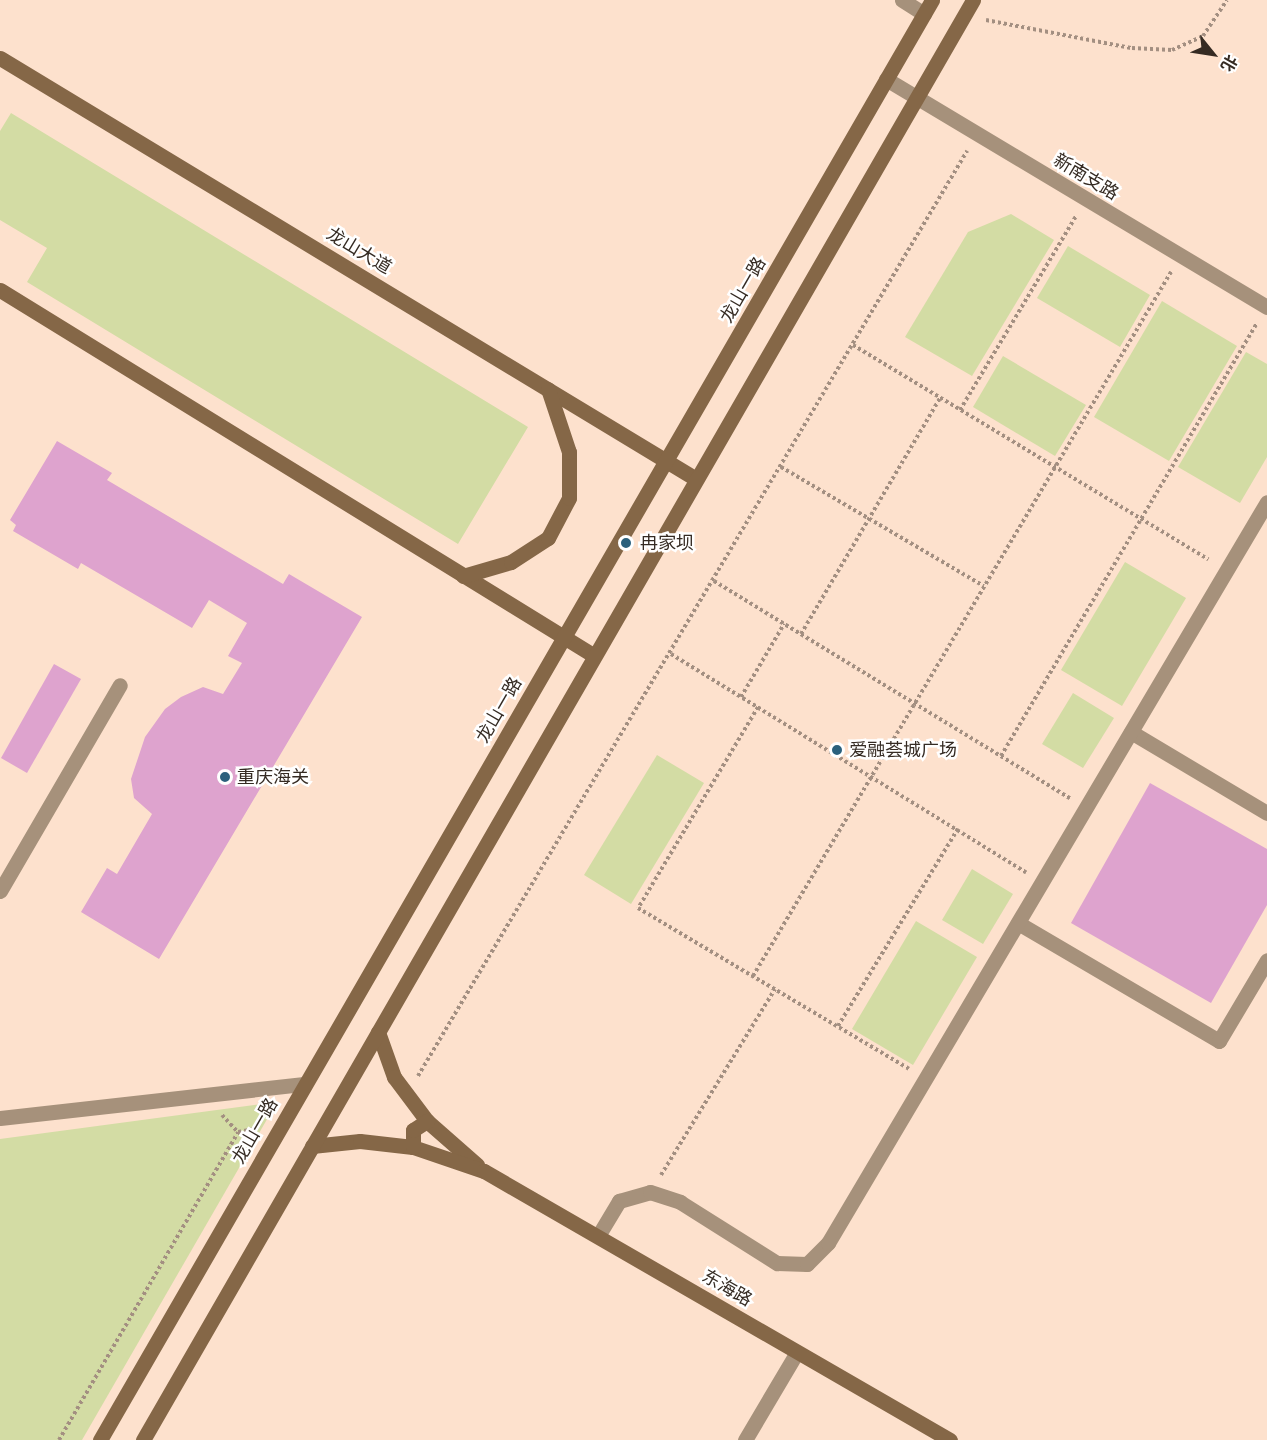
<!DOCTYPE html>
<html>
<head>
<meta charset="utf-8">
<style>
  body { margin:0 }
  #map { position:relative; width:1267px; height:1440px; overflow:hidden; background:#fde1cd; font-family:Jost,"Noto Sans SC",sans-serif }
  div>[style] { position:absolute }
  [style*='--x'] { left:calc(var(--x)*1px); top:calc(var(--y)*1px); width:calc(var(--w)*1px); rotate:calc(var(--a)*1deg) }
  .green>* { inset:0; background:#d3dca4 }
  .building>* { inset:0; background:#dea3ce }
  .path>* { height:4px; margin-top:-2px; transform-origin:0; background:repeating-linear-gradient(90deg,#a38f81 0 3px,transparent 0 6px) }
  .lane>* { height:15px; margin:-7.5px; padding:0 7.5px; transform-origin:7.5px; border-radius:7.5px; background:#a6917b }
  .street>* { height:15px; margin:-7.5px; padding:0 7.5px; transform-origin:7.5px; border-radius:7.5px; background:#a6917b }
  .secondary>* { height:15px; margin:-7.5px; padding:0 7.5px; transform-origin:7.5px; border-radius:7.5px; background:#856747 }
  .dots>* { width:16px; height:16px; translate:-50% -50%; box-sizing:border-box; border:3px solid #fff; border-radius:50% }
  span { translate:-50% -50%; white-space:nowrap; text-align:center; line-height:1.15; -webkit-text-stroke:5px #fff; paint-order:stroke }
  .street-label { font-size:18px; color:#352b23 }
  .poi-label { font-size:18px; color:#352b23 }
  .left { translate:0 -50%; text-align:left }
  .north { position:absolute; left:1183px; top:24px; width:60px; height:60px; -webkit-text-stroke:4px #fff; paint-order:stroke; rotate:120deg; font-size:16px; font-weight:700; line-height:24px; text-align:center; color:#352b23 }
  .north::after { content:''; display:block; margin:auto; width:21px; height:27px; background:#352b23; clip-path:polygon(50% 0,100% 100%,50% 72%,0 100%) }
</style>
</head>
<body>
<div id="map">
  <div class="green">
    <div style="clip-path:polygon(11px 113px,528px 427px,458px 544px,27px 282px,47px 248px,0 220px,0 131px)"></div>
    <div style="clip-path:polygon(1011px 214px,1054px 240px,972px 376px,905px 337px,968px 232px)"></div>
    <div style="clip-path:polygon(1068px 246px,1150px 295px,1120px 347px,1037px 298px)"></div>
    <div style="clip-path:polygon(1162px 301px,1237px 346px,1169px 461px,1094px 417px)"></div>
    <div style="clip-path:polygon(1246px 352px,1267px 364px,1267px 457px,1240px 503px,1178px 467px)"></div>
    <div style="clip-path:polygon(1003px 356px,1086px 405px,1055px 456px,973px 407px)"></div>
    <div style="clip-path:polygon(1125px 562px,1186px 598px,1122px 706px,1061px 670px)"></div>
    <div style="clip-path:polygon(1073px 693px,1114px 718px,1083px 768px,1042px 744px)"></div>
    <div style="clip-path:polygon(657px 755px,704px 783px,631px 904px,584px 875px)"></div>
    <div style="clip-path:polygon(972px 869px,1013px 894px,983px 944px,942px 920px)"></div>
    <div style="clip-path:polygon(916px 921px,977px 957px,913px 1065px,852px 1029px)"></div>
    <div style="clip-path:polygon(277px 1102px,82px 1440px,0 1440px,0 1139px)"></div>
  </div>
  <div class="building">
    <div style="clip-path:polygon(57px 441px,112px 473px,107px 480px,283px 584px,289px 574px,362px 617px,159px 959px,81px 912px,107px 868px,117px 874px,152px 814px,134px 798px,131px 779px,145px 737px,165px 709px,181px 697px,203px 687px,223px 694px,242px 663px,228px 656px,247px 623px,209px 600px,192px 628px,81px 563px,78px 569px,13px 531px,16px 525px,10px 520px)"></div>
    <div style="clip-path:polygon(54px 664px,81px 679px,27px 773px,1px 758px)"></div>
    <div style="clip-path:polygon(1150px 783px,1267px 849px,1267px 905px,1211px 1003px,1071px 923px)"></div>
  </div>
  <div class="path">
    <div style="--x:986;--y:20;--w:149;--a:10.9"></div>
    <div style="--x:1132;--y:48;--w:40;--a:2.9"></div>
    <div style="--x:1172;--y:50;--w:34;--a:-24"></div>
    <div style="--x:1203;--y:36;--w:43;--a:-56.3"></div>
    <div style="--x:853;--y:345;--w:415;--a:31.1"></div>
    <div style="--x:960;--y:410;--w:226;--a:-59.1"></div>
    <div style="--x:781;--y:467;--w:235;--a:30.4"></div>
    <div style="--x:714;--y:581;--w:417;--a:31.4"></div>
    <div style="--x:801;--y:634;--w:274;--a:-59.5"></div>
    <div style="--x:671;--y:654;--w:417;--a:31.6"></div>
    <div style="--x:741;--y:697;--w:85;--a:-59.5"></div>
    <div style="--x:758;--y:707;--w:234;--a:120.8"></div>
    <div style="--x:638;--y:908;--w:315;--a:30.7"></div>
    <div style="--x:1001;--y:756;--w:503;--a:-59.41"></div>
    <div style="--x:753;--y:976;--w:819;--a:-59.3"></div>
    <div style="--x:838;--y:1026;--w:231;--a:-58.7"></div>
    <div style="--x:418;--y:1076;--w:1076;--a:-59.31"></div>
    <div style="--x:222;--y:1115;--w:23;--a:47"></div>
    <div style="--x:238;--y:1132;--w:17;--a:-10"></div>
    <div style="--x:661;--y:1175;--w:218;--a:-58.5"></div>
    <div style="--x:59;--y:1440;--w:356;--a:-59.8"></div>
  </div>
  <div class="lane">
    <div style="--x:902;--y:0;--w:26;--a:32"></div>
    <div style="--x:1131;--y:732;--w:158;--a:30.8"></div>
    <div style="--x:0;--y:891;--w:238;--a:-59.8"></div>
    <div style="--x:1018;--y:923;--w:233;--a:30.4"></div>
    <div style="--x:1219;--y:1041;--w:94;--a:-59.3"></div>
  </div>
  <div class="street">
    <div style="--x:886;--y:79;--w:444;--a:30.9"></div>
    <div style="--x:0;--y:1118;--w:306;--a:-6.4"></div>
    <div style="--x:598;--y:1236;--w:41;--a:-59"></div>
    <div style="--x:619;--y:1201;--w:32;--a:-16"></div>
    <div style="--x:650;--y:1192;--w:32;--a:18"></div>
    <div style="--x:680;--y:1202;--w:115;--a:32.2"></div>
    <div style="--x:777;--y:1263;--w:30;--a:2"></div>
    <div style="--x:807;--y:1264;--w:30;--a:-45"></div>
    <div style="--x:828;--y:1243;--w:861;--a:-59.36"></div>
    <div style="--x:745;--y:1440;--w:102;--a:-59.4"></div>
  </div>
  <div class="secondary">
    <div style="--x:0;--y:58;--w:813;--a:31.17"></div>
    <div style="--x:0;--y:290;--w:696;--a:31.61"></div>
    <div style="--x:463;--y:576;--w:50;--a:-16.3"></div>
    <div style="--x:511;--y:562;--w:44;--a:-33"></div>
    <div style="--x:548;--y:538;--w:45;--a:-62.3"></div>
    <div style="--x:569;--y:498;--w:46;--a:-90"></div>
    <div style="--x:569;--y:452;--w:66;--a:-108.4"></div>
    <div style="--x:378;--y:1032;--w:48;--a:70.4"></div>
    <div style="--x:394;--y:1077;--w:55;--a:53.1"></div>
    <div style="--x:427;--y:1121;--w:67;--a:41.3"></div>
    <div style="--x:312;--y:1146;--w:48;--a:-5.9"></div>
    <div style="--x:360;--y:1141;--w:53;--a:6.5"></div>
    <div style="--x:413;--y:1147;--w:75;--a:18.7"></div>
    <div style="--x:484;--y:1171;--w:538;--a:30"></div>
    <div style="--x:413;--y:1147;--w:17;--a:-90"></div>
    <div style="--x:413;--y:1130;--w:17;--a:-33"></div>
    <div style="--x:100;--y:1440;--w:1663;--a:-59.98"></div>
    <div style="--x:143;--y:1440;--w:1662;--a:-60.04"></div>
  </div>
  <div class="dots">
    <div style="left:626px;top:543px;background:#2b607c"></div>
    <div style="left:837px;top:750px;background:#2b607c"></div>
    <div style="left:225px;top:777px;background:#2b607c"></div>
  </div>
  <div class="street-label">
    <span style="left:1086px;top:177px;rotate:31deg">新南支路</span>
    <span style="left:359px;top:251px;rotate:31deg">龙山大道</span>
    <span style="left:743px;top:290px;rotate:-60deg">龙山一路</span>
    <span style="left:499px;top:710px;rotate:-60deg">龙山一路</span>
    <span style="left:255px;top:1131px;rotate:-60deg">龙山一路</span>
    <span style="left:727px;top:1288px;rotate:30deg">东海路</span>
  </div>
  <div class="poi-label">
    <span class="left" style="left:640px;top:543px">冉家坝</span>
    <span class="left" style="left:849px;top:750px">爱融荟城广场</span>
    <span class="left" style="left:237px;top:777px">重庆海关</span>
  </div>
  <div class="north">北</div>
</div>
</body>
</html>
